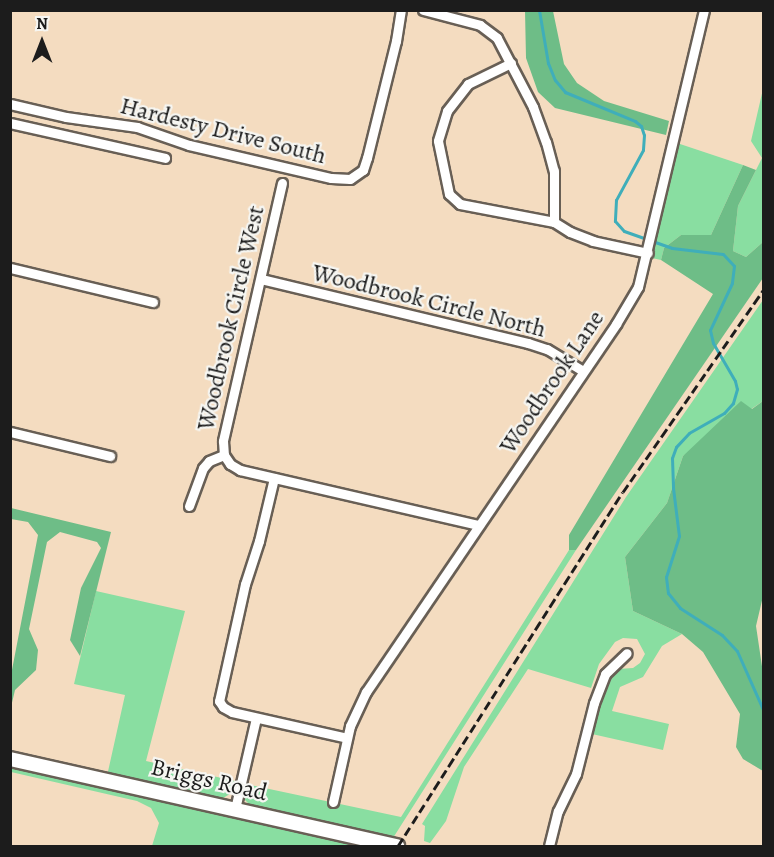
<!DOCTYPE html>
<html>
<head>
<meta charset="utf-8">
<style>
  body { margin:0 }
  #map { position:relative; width:774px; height:857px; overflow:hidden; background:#f4dcc0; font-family:Alegreya,serif }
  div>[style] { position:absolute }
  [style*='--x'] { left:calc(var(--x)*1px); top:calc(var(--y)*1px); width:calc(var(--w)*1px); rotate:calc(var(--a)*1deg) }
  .green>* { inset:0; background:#89dea1 }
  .forest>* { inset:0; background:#6ebd87 }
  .stream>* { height:3px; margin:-1.5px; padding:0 1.5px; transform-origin:1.5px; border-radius:1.5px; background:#3faeba }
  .roads { filter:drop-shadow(2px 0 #685f55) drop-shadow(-2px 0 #685f55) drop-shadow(0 2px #685f55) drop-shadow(0 -2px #685f55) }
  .street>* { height:9px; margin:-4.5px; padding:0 4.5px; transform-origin:4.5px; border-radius:4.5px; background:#fff }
  .secondary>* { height:14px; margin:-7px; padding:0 7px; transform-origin:7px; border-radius:7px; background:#fff }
  .rail>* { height:3px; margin-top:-1.5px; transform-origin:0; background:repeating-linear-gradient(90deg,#1c1c1c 0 9px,transparent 0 13.5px) }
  span { translate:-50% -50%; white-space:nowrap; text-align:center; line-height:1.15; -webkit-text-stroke:4.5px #f6f6f2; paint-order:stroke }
  .street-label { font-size:24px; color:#1c1c1c }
  .frame { position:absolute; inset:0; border:12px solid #1c1c1c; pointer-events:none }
  .north { position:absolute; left:12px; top:12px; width:60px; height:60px; -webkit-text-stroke:4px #f6f6f2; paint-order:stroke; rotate:0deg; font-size:16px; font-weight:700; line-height:24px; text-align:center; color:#1c1c1c }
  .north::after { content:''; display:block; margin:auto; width:21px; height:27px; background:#1c1c1c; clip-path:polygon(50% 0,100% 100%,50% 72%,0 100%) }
</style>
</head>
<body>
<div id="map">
  <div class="green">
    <div style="clip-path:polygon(763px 89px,763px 242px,746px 257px,733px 251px,738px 206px,762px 158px,751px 141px)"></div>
    <div style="clip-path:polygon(677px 143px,743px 165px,711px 235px,681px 235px,664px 248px,661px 260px,652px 258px)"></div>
    <div style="clip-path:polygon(763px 300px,763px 401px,683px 456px,667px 503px,625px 557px,633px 611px,682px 634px,662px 646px,643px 677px,620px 687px,612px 711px,669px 724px,663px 750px,592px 734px,603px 692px,610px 675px,618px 669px,633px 668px,640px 663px,645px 654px,637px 639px,623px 638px,615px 642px,599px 664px,591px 688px,528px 669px,464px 767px,446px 821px,430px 843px,424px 841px,425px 826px,422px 824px,626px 497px)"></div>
    <div style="clip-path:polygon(569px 550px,576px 550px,393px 838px,252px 807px,242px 797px,246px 784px,401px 817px)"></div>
    <div style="clip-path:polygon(96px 591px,185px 611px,146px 761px,235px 781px,233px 792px,220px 800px,107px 776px,125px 695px,74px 684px)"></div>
    <div style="clip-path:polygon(10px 764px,375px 846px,152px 846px,159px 823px,151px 808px,137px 801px,11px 772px)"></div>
  </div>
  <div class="forest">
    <div style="clip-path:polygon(525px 11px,553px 11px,564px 64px,577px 83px,604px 101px,669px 121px,666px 135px,555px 108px,538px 92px,526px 58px)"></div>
    <div style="clip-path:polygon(743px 165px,756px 170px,738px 206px,733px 251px,746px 257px,763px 242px,763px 278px,576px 550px,569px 550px,569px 535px,713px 294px,661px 260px,664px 248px,681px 235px,711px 235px)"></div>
    <div style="clip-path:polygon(741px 401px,752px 409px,763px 401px,764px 592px,756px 626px,763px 673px,763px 771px,743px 759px,736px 747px,740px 714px,703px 652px,682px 634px,633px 611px,625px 557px,667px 503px,683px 456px)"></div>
    <div style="clip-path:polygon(11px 508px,111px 532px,80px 656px,70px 640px,81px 588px,101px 548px,97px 542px,60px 532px,47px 542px,29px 629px,38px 650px,36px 670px,15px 690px,11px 707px,11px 675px,38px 535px,28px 522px,11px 519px)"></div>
  </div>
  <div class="stream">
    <div style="--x:539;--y:10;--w:54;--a:80.4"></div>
    <div style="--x:548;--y:63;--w:18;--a:68"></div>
    <div style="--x:555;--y:80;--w:16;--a:50"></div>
    <div style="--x:565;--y:92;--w:76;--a:22.5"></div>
    <div style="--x:635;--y:121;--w:8;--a:40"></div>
    <div style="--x:641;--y:126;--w:9;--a:72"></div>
    <div style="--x:644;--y:135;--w:15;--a:94"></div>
    <div style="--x:643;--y:150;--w:57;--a:118.4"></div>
    <div style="--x:616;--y:200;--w:21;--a:93"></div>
    <div style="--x:615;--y:221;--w:13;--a:48"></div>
    <div style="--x:624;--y:231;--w:51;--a:19.5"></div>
    <div style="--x:672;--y:248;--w:51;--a:6.7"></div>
    <div style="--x:723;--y:254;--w:16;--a:47"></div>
    <div style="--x:734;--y:266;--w:17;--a:97"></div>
    <div style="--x:732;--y:283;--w:52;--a:115.1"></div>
    <div style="--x:710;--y:330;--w:13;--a:77"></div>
    <div style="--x:713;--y:343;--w:44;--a:59.9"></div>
    <div style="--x:735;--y:381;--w:8;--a:76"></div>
    <div style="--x:737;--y:389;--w:15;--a:106"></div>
    <div style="--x:733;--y:403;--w:13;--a:132"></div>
    <div style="--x:724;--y:413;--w:40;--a:150.3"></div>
    <div style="--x:689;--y:433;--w:19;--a:133"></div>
    <div style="--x:676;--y:447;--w:12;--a:110"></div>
    <div style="--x:672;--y:458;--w:30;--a:88"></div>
    <div style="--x:673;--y:488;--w:48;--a:82.9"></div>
    <div style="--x:679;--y:536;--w:43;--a:107.6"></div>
    <div style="--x:666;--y:577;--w:16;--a:83"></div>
    <div style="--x:668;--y:593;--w:19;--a:51"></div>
    <div style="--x:680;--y:608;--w:50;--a:32.7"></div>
    <div style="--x:722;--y:635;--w:22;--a:47"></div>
    <div style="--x:737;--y:651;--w:67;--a:66.1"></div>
  </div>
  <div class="roads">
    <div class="street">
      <div style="--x:423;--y:10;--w:59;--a:14.7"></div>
      <div style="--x:480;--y:25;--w:21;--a:37"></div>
      <div style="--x:497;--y:38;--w:78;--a:62.4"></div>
      <div style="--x:533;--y:107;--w:37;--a:70"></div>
      <div style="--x:546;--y:142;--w:30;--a:75"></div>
      <div style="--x:554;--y:171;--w:51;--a:90"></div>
      <div style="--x:511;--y:63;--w:48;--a:154"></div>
      <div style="--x:468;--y:84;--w:34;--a:128"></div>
      <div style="--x:447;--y:111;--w:31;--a:107"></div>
      <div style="--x:438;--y:141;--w:54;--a:78.3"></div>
      <div style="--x:449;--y:194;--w:15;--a:42"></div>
      <div style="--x:460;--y:204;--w:96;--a:10.8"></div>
      <div style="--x:554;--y:222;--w:19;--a:32"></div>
      <div style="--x:570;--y:232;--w:25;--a:21"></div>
      <div style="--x:593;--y:241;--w:56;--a:12.3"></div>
      <div style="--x:10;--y:104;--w:57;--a:13.1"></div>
      <div style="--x:66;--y:117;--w:72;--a:8"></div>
      <div style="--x:137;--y:127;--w:55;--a:19.1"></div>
      <div style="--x:189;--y:145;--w:146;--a:13.1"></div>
      <div style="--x:331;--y:178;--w:19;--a:3"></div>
      <div style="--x:350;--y:179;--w:16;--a:-35"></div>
      <div style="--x:363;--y:170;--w:13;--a:-72"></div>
      <div style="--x:367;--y:158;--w:121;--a:-76.1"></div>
      <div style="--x:396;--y:41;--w:31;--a:-81"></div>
      <div style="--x:10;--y:123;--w:159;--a:12.7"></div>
      <div style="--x:282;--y:183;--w:265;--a:102.9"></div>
      <div style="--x:223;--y:441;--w:14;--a:86"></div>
      <div style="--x:224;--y:455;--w:11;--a:56"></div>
      <div style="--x:230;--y:464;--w:12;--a:31"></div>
      <div style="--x:240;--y:470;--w:245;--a:13"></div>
      <div style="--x:10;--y:268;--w:147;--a:13.4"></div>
      <div style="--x:261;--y:279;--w:275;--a:13.5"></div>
      <div style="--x:528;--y:343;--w:20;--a:18"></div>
      <div style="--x:547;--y:349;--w:42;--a:31.4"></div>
      <div style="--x:10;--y:432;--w:103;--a:13.5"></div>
      <div style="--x:274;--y:478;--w:65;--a:103.4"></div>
      <div style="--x:259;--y:541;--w:45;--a:108"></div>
      <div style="--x:245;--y:584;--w:120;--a:102.5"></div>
      <div style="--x:219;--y:701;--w:7;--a:56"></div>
      <div style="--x:223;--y:707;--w:10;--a:29"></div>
      <div style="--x:232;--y:712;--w:118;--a:12.7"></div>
      <div style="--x:189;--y:506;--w:40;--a:-69.8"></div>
      <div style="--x:203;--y:468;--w:9;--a:-49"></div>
      <div style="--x:209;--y:461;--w:16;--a:-22"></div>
      <div style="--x:333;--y:802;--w:78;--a:-77.4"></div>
      <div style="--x:350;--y:726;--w:38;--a:-65"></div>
      <div style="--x:366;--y:692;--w:445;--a:-55.8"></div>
      <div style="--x:616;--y:324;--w:43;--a:-59.3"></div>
      <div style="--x:638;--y:287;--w:285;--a:-76.6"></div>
      <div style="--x:235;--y:809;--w:93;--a:-77"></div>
      <div style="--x:549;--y:846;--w:36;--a:-76"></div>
      <div style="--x:558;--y:811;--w:41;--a:-64.1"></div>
      <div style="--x:576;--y:774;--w:73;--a:-75.8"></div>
      <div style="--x:594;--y:703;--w:31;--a:-69"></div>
      <div style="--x:605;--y:674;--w:30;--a:-44"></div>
    </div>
    <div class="secondary">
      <div style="--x:10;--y:759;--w:397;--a:12.7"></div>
    </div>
  </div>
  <div class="rail">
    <div style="--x:398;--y:846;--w:419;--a:-57.6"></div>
    <div style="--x:623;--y:492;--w:247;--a:-55.2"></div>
  </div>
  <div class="street-label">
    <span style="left:223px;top:131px;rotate:14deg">Hardesty Drive South</span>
    <span style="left:429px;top:301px;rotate:14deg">Woodbrook Circle North</span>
    <span style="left:231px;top:318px;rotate:-77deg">Woodbrook Circle West</span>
    <span style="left:552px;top:382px;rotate:-56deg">Woodbrook Lane</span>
    <span style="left:209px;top:780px;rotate:13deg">Briggs Road</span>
  </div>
  <div class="frame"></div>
  <div class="north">N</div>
</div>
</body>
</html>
